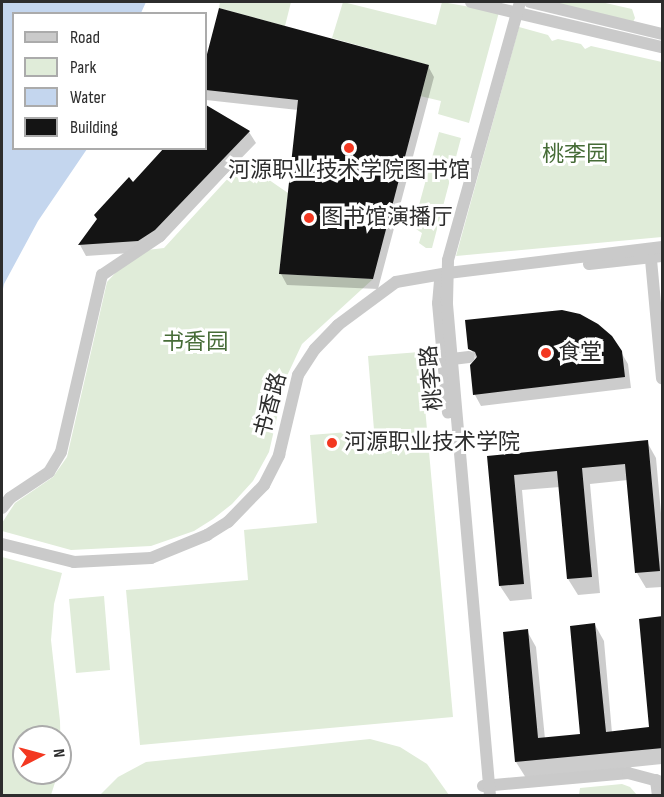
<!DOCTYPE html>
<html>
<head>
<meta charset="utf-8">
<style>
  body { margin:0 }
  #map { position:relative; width:664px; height:797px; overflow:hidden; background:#fff; font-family:"Sofia Sans Condensed","Noto Sans SC",sans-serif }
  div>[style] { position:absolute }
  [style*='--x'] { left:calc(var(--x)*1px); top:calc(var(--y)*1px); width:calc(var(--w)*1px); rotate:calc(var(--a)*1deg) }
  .green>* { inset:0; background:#e0ecd9 }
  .water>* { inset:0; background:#c4d6ee }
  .shadow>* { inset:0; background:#0003 }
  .building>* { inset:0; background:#141414 }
  .street>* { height:12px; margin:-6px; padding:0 6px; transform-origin:6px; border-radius:6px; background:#cacaca }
  .dots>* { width:16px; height:16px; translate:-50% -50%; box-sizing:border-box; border:3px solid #fff; border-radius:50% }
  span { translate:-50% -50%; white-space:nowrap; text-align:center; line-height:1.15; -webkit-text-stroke:6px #fff; paint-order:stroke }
  .park-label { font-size:22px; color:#466c37 }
  .poi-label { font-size:22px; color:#2d2d2d }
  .left { translate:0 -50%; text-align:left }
  .street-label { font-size:22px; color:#2d2d2d }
  .frame { position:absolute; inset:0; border:3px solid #2d2d2d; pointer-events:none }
  .legend { position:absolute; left:12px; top:12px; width:195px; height:138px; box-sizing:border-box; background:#fff; border:2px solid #ababab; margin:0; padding:8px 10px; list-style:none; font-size:18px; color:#2d2d2d }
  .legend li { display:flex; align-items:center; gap:12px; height:30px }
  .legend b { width:30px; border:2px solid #ababab }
  .north { position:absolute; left:12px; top:725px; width:60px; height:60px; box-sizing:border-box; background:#fff; border:2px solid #ababab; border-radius:50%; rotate:84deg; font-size:16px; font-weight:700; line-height:24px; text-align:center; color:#2d2d2d }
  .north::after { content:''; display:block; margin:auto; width:21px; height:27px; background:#f33821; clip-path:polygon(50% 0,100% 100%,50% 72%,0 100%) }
</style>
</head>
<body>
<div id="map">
  <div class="green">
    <div style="clip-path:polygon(220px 2px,291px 2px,285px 26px,219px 8px)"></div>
    <div style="clip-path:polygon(343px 2px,436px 25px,442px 2px,499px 12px,469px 123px,438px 114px,441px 101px,420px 96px,428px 65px,332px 38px)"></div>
    <div style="clip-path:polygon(537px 2px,601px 2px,632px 9px,635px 18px,633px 22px)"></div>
    <div style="clip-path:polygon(519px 27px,548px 35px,552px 41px,558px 39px,581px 44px,585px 49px,591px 46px,662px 62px,662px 237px,456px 256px)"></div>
    <div style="clip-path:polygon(439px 132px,461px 138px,432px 248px,426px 248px,419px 243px,422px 233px,413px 227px)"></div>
    <div style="clip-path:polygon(243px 162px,288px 193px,279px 274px,373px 279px,302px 344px,286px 378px,269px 452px,253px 481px,232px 504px,213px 519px,194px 531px,151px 546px,71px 550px,2px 531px,2px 523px,15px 503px,53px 477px,67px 457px,107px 282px,119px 269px,147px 250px,164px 248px)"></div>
    <div style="clip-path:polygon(420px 352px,453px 717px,140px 745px,126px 590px,248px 580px,244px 530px,317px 523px,310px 435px,374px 430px,368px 356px)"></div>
    <div style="clip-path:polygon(2px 557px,62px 573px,54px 604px,51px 640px,60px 721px,61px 759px,60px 765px,60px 737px,24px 737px,24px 773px,58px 773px,51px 795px,2px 795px)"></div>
    <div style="clip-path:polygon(104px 596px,110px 670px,76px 673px,69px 599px)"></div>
    <div style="clip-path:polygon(370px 739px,400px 747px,427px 764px,449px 795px,100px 795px,118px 777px,146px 762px)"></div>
    <div style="clip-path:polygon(622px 784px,630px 787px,637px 795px,579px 795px,580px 788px)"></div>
  </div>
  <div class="water">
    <div style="clip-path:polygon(2px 2px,146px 2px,141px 13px,14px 14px,14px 148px,87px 149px,38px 221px,4px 284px,2px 294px)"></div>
  </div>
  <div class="shadow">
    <div style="clip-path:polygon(220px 10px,428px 66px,434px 77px,378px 289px,287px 285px,281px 274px,298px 110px,206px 100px,206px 64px)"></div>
    <div style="clip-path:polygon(206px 107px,249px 132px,256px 143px,161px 241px,145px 252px,86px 256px,80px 245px,98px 220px,133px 184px,206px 148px)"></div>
    <div style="clip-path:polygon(470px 348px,621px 352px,628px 364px,631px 388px,481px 406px,475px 395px,477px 360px)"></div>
    <div style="clip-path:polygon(647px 442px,656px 458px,662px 524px,662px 587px,646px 588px,637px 573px,628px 480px,590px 484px,600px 593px,578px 595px,568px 579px,560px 487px,522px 490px,532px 599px,510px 601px,500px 586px,488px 457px)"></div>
    <div style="clip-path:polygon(662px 618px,662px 764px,526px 778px,516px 762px,527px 631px,536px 647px,545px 739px,582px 735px,595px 625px,604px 641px,612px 733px,651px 728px)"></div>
  </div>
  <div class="building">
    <div style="clip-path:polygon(219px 8px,429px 65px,373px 279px,279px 274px,298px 100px,206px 90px,206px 58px)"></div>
    <div style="clip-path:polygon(206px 105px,250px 131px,155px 230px,138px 241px,78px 245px,97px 219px,94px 215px,129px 177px,133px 182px,164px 148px,206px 148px)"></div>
    <div style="clip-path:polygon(562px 310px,580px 314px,598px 324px,612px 336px,622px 351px,625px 377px,473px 395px,470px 365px,477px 357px,475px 352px,468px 349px,465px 320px)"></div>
    <div style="clip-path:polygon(648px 440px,660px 571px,635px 573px,625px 464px,582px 468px,592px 577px,567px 579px,557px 471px,514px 475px,524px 584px,499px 586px,487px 456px)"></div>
    <div style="clip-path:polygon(663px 616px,663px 748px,515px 762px,503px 632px,528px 629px,538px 738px,580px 734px,570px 626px,595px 623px,606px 732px,649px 727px,639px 619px)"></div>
  </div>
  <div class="street">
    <div style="--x:471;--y:2;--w:196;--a:13.3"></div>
    <div style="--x:530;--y:2;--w:136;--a:13.6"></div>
    <div style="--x:650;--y:249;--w:130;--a:84.7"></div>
    <div style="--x:589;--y:264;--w:73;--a:-6.3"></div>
    <div style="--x:440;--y:281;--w:22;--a:95"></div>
    <div style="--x:438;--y:303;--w:110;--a:84.8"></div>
    <div style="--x:444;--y:360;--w:25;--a:-7"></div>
    <div style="--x:2;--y:508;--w:13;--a:-51"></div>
    <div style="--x:10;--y:498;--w:47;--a:-33.7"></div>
    <div style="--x:49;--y:472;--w:23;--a:-59"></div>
    <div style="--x:61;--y:452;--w:182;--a:-77"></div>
    <div style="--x:102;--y:275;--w:70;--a:-33.9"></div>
    <div style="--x:160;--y:236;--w:111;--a:-46.8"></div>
    <div style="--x:2;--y:544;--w:74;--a:14"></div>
    <div style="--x:74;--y:562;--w:77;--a:-3"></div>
    <div style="--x:151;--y:558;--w:61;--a:-22.3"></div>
    <div style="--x:207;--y:535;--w:25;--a:-32"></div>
    <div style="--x:228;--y:522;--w:52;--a:-45.8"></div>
    <div style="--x:264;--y:485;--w:34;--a:-63"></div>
    <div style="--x:279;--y:455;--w:82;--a:-76.6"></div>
    <div style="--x:298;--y:375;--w:31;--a:-57"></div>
    <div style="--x:315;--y:349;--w:33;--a:-46"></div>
    <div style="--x:338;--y:325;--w:72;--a:-36.6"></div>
    <div style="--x:396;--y:282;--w:53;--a:-9.8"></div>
    <div style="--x:448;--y:273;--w:216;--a:-6.9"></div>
    <div style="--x:656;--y:780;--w:16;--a:83"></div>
    <div style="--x:483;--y:786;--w:146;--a:-5.1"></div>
    <div style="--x:628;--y:773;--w:35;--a:15"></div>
    <div style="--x:490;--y:796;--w:496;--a:-95"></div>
    <div style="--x:447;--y:302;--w:42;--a:-88.6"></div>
    <div style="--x:448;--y:260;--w:268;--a:-74.4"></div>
  </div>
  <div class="dots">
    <div style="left:349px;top:148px;background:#f33821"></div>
    <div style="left:309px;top:218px;background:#f33821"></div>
    <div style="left:546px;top:353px;background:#f33821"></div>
    <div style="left:332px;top:443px;background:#f33821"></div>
  </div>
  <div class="park-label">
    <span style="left:575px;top:155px">桃李园</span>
    <span style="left:195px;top:343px">书香园</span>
  </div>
  <div class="poi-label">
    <span style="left:349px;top:171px">河源职业技术学院图书馆</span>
    <span class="left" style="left:321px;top:218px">图书馆演播厅</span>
    <span class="left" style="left:558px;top:353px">食堂</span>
    <span class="left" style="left:344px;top:443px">河源职业技术学院</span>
  </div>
  <div class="street-label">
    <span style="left:432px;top:378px;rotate:-95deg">桃李路</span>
    <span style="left:271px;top:405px;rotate:-75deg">书香路</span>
  </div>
  <div class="frame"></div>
  <ul class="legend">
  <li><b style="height:8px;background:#cacaca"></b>Road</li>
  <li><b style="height:16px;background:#e0ecd9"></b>Park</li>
  <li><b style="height:16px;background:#c4d6ee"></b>Water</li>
  <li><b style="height:16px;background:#141414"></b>Building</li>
  </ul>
  <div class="north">N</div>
</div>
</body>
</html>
